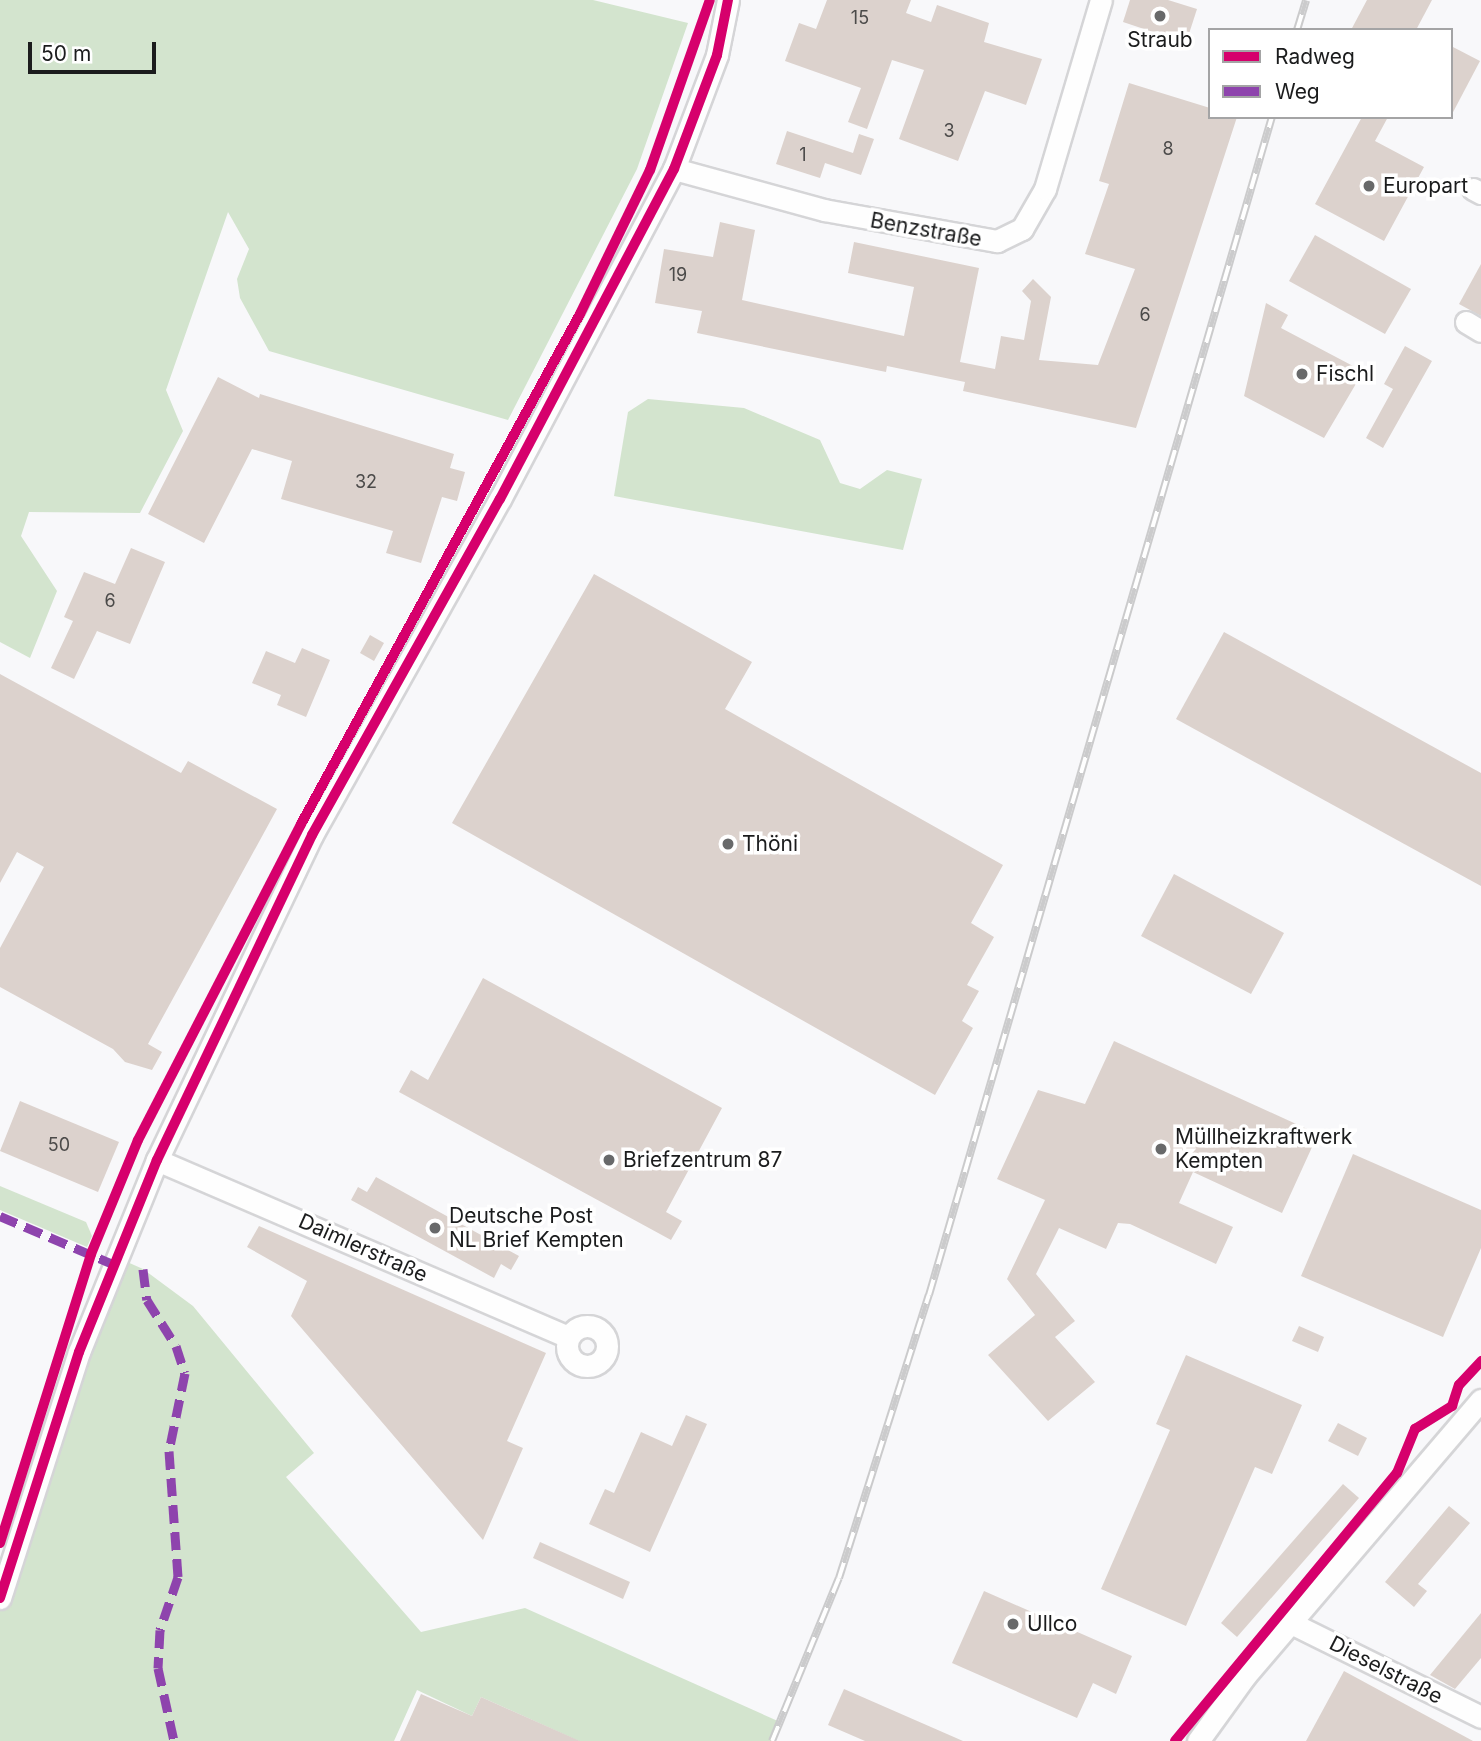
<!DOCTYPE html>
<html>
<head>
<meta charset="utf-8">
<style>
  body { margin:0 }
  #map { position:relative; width:1481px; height:1741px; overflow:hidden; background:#f8f8fa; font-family:Inter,sans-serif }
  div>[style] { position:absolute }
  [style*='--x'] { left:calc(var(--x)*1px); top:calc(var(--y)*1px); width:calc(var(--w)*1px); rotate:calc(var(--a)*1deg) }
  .green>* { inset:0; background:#d3e4ce }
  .building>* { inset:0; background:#dcd2cd }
  .roads { filter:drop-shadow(2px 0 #d5d5d7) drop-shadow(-2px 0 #d5d5d7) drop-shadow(0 2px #d5d5d7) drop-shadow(0 -2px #d5d5d7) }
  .minor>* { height:21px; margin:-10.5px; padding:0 10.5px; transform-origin:10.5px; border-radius:10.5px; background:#fefefe }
  .minor>.ring { margin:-10.5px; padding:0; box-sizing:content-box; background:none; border:21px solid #fefefe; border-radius:50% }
  .rail>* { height:8px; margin-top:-4px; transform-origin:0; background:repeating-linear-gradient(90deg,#fff 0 16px,#cbcbcc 0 32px); box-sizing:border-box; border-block:2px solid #cbcbcc }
  .quiet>* { height:9px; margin-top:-4.5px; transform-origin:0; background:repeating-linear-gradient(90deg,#8e44ad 0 18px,transparent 0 27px) }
  .cycleway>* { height:10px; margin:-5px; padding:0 5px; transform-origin:5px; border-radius:5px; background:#d6006c }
  .dots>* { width:19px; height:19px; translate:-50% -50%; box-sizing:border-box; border:4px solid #fff; border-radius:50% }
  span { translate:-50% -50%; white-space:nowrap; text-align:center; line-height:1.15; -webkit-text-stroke:7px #fff; paint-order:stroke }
  .number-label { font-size:18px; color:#4b4a49 }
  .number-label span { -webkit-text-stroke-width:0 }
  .poi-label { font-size:21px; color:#1b1c1d }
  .left { translate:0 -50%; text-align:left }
  .street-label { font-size:21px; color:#1b1c1d }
  .legend { position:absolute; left:1208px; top:28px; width:245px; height:91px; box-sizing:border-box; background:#fff; border:2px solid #a4a4a5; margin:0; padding:9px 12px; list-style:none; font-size:21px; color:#1b1c1d }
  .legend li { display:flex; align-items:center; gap:14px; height:35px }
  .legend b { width:35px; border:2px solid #a4a4a5 }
  .scale { position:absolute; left:28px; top:42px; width:128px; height:32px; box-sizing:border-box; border:4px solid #1b1c1d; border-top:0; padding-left:9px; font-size:21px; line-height:24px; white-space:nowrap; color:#1b1c1d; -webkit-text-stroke:5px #fff; paint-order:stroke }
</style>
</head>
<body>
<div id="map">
  <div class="green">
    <div style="clip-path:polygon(0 0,593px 0,688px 23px,637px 169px,508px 420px,269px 351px,240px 298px,237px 279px,249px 249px,228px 212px,166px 390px,183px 431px,140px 513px,29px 512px,21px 536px,57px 591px,30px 658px,0 642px)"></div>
    <div style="clip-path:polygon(648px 399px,744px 408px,820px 440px,840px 483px,860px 489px,887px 470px,922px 479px,903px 550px,614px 496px,628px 412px)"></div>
    <div style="clip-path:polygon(0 1186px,86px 1222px,92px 1236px,87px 1247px,0 1210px)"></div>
    <div style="clip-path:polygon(116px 1257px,143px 1269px,193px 1306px,314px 1453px,286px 1477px,421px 1632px,525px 1608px,780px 1722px,772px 1741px,579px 1741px,481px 1697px,472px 1716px,417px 1690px,394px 1741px,0 1741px,0 1598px)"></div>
  </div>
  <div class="building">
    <div style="clip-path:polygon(827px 0,911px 0,906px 13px,931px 22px,937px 5px,989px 23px,984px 42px,1042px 59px,1026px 105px,985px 91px,958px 161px,899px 139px,924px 70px,892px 60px,867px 129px,848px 122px,861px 88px,785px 61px,799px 23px,816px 29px)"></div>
    <div style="clip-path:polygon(1130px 0,1168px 0,1197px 9px,1186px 43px,1123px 22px)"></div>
    <div style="clip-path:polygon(1367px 0,1432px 0,1416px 30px,1351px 30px)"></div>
    <div style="clip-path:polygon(1451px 46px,1480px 61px,1451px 116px)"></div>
    <div style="clip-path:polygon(1129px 83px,1210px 108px,1210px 117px,1237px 117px,1136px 428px,963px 391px,965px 382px,887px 366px,886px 372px,697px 333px,702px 311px,655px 303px,664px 249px,713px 257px,720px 222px,755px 230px,742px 300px,904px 336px,914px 287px,848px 273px,854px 242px,979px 268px,960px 362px,995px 369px,1001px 336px,1024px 340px,1031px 301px,1022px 291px,1033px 279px,1051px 297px,1039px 360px,1098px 365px,1135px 269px,1085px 254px,1109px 184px,1099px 181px)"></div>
    <div style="clip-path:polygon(1362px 117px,1388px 117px,1375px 141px,1424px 167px,1384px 241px,1315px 204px)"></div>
    <div style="clip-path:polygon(787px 131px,853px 153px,859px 134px,874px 139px,861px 175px,825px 163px,820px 178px,776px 164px)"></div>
    <div style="clip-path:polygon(1315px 235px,1411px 289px,1385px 334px,1289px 281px)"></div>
    <div style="clip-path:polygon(1481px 264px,1481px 316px,1459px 304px)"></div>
    <div style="clip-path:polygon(1266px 303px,1288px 315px,1281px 328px,1353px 366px,1357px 382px,1324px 438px,1244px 396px)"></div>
    <div style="clip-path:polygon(1405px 346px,1432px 361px,1383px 448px,1366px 438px,1393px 389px,1384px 384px)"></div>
    <div style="clip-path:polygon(218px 377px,259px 398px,260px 394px,454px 454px,450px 468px,465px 472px,457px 501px,442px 497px,421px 563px,386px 553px,393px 531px,281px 499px,292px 461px,252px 449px,204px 543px,148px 514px)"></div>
    <div style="clip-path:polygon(131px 548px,165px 562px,130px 644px,97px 631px,74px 679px,51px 668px,73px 621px,64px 617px,84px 572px,115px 584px)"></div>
    <div style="clip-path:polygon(594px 574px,752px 662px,725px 709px,1003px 865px,971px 923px,994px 937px,967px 985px,979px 991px,962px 1021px,973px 1028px,935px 1095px,452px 823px)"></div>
    <div style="clip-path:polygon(1224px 632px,1481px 773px,1481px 886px,1176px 719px)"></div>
    <div style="clip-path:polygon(370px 635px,384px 643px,374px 661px,360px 653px)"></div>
    <div style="clip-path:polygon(302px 648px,330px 660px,306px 717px,277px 705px,281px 695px,252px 683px,266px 651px,295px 663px)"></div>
    <div style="clip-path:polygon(0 674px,181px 773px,188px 761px,277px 809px,148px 1044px,162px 1052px,152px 1070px,125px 1062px,113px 1049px,0 987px,0 948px,44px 867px,17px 852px,0 883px)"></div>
    <div style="clip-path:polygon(1174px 874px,1284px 933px,1251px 994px,1141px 936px)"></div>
    <div style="clip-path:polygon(483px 978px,722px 1108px,666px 1212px,682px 1221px,671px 1240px,399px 1092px,411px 1070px,428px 1080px)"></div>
    <div style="clip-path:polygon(1114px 1041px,1318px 1134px,1282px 1213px,1193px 1172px,1179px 1203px,1233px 1227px,1216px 1264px,1130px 1224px,1118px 1223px,1106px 1249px,1059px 1228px,1036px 1274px,1075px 1321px,1055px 1337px,1095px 1382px,1048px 1421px,988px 1355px,1035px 1315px,1007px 1279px,1045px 1200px,997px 1179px,1038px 1090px,1085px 1104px)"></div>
    <div style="clip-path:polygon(20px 1101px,119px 1142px,98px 1192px,0 1151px)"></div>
    <div style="clip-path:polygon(1353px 1154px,1481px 1210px,1481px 1248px,1443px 1337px,1301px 1276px)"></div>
    <div style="clip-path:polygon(376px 1177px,519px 1256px,511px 1270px,501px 1264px,494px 1278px,351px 1200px,358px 1187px,367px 1192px)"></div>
    <div style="clip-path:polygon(259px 1226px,546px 1353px,507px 1441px,523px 1448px,483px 1540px,291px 1316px,307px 1281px,247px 1247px)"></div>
    <div style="clip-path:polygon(1299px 1326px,1324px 1337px,1318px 1352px,1292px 1341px)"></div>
    <div style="clip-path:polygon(1186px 1355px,1302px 1405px,1272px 1474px,1255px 1467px,1186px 1626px,1101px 1589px,1170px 1430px,1156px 1424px)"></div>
    <div style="clip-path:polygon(686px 1415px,707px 1424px,650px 1552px,589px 1524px,605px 1489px,614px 1493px,641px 1432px,672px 1446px)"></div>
    <div style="clip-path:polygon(1338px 1423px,1367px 1438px,1358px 1456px,1328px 1441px)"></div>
    <div style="clip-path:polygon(1343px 1484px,1359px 1498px,1237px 1637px,1221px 1623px)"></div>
    <div style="clip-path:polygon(1449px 1506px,1470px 1523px,1418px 1584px,1427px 1591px,1414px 1607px,1385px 1582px)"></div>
    <div style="clip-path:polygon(540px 1542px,630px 1582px,623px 1599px,533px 1558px)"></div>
    <div style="clip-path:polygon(984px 1591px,1132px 1656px,1116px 1694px,1093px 1683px,1077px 1718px,952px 1663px)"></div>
    <div style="clip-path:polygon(1481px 1613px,1481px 1658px,1455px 1689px,1430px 1675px)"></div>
    <div style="clip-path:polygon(1344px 1671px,1473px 1741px,1306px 1741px)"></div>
    <div style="clip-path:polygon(844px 1689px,963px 1741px,865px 1741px,828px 1725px)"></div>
    <div style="clip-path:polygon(421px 1694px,472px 1716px,481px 1697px,580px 1741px,400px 1741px)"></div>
  </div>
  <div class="roads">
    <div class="minor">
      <div style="--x:674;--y:169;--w:156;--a:15.3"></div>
      <div style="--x:824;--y:210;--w:176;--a:10.2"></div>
      <div style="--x:997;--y:241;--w:28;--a:-26"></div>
      <div style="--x:1022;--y:229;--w:46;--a:-60.1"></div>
      <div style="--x:1045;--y:189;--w:197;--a:-73.5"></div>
      <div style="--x:1473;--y:189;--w:9;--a:27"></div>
      <div style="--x:1466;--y:322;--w:17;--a:31"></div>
      <div style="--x:157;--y:1160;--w:447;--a:23.3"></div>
      <div class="ring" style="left:567px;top:1326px;width:19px;height:19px"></div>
      <div style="--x:0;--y:1598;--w:258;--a:-72.2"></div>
      <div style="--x:79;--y:1352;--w:207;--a:-67.9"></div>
      <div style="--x:157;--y:1160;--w:360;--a:-64.5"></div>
      <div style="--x:312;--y:835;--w:385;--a:-60.8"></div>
      <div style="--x:500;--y:499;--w:373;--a:-62.2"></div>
      <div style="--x:674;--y:169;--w:122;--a:-69.3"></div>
      <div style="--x:717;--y:55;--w:56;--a:-78.7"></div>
      <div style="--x:1291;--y:1623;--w:212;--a:26.3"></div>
      <div style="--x:1198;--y:1741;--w:80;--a:-54.1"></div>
      <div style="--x:1245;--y:1676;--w:363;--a:-49.5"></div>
    </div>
  </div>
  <div class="rail">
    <div style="--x:1297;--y:30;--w:31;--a:-73"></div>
    <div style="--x:772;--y:1741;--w:176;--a:-67.7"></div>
    <div style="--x:839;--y:1578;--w:297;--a:-72.4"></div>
    <div style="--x:929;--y:1295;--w:1227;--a:-73.77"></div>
  </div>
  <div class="quiet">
    <div style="--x:0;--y:1216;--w:123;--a:23"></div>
    <div style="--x:143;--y:1269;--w:31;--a:83"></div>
    <div style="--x:147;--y:1300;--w:54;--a:57.8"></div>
    <div style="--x:176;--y:1346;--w:28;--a:72"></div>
    <div style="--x:185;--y:1373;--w:80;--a:101.6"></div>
    <div style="--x:169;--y:1451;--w:126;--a:85.9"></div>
    <div style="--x:178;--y:1577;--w:56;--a:108.8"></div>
    <div style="--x:160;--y:1630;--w:38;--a:93"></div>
    <div style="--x:158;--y:1668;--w:75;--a:77.6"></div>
  </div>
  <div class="cycleway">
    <div style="--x:0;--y:1543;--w:303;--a:-72.5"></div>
    <div style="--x:91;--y:1254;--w:123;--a:-67.6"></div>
    <div style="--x:138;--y:1140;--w:356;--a:-62.7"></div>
    <div style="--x:301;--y:824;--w:581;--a:-61.32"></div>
    <div style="--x:580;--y:314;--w:160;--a:-64.1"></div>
    <div style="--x:650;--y:170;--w:180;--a:-70.6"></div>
    <div style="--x:0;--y:1598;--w:258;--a:-72.2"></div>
    <div style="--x:79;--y:1352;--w:207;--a:-67.9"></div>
    <div style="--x:157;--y:1160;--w:360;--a:-64.5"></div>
    <div style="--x:312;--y:835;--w:385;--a:-60.8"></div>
    <div style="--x:500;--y:499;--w:373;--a:-62.2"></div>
    <div style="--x:674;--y:169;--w:122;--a:-69.3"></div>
    <div style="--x:717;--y:55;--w:56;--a:-78.7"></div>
    <div style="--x:1175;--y:1741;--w:348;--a:-50.4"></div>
    <div style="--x:1397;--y:1473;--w:48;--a:-67.8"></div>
    <div style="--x:1415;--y:1429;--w:44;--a:-31.9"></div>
    <div style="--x:1452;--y:1406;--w:22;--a:-72"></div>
    <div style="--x:1459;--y:1385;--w:33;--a:-47"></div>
  </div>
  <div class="dots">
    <div style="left:1160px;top:16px;background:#68696a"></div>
    <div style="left:1369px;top:186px;background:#68696a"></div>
    <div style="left:1302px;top:374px;background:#68696a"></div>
    <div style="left:728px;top:844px;background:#68696a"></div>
    <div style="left:1161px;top:1149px;background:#68696a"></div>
    <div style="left:609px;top:1160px;background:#68696a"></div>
    <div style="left:435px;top:1228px;background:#68696a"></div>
    <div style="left:1013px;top:1624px;background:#68696a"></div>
  </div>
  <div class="number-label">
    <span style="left:860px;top:18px">15</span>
    <span style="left:949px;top:131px">3</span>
    <span style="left:1168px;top:149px">8</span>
    <span style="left:803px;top:155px">1</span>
    <span style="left:678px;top:275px">19</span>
    <span style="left:1145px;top:315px">6</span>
    <span style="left:366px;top:482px">32</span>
    <span style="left:110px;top:601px">6</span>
    <span style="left:59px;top:1145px">50</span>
  </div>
  <div class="poi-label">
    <span style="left:1160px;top:40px">Straub</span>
    <span class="left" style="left:1383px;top:186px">Europart</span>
    <span class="left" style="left:1316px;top:374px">Fischl</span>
    <span class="left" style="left:742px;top:844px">Thöni</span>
    <span class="left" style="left:1175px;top:1149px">Müllheizkraftwerk<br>Kempten</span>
    <span class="left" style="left:623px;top:1160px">Briefzentrum 87</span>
    <span class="left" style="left:449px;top:1228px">Deutsche Post<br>NL Brief Kempten</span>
    <span class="left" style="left:1027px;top:1624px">Ullco</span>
  </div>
  <div class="street-label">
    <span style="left:926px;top:230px;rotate:10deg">Benzstraße</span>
    <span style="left:363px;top:1248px;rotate:24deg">Daimlerstraße</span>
    <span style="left:1386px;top:1670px;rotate:27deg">Dieselstraße</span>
  </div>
  <ul class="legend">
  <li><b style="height:9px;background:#d6006c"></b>Radweg</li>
  <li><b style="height:9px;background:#8e44ad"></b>Weg</li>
  </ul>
  <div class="scale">50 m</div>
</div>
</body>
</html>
